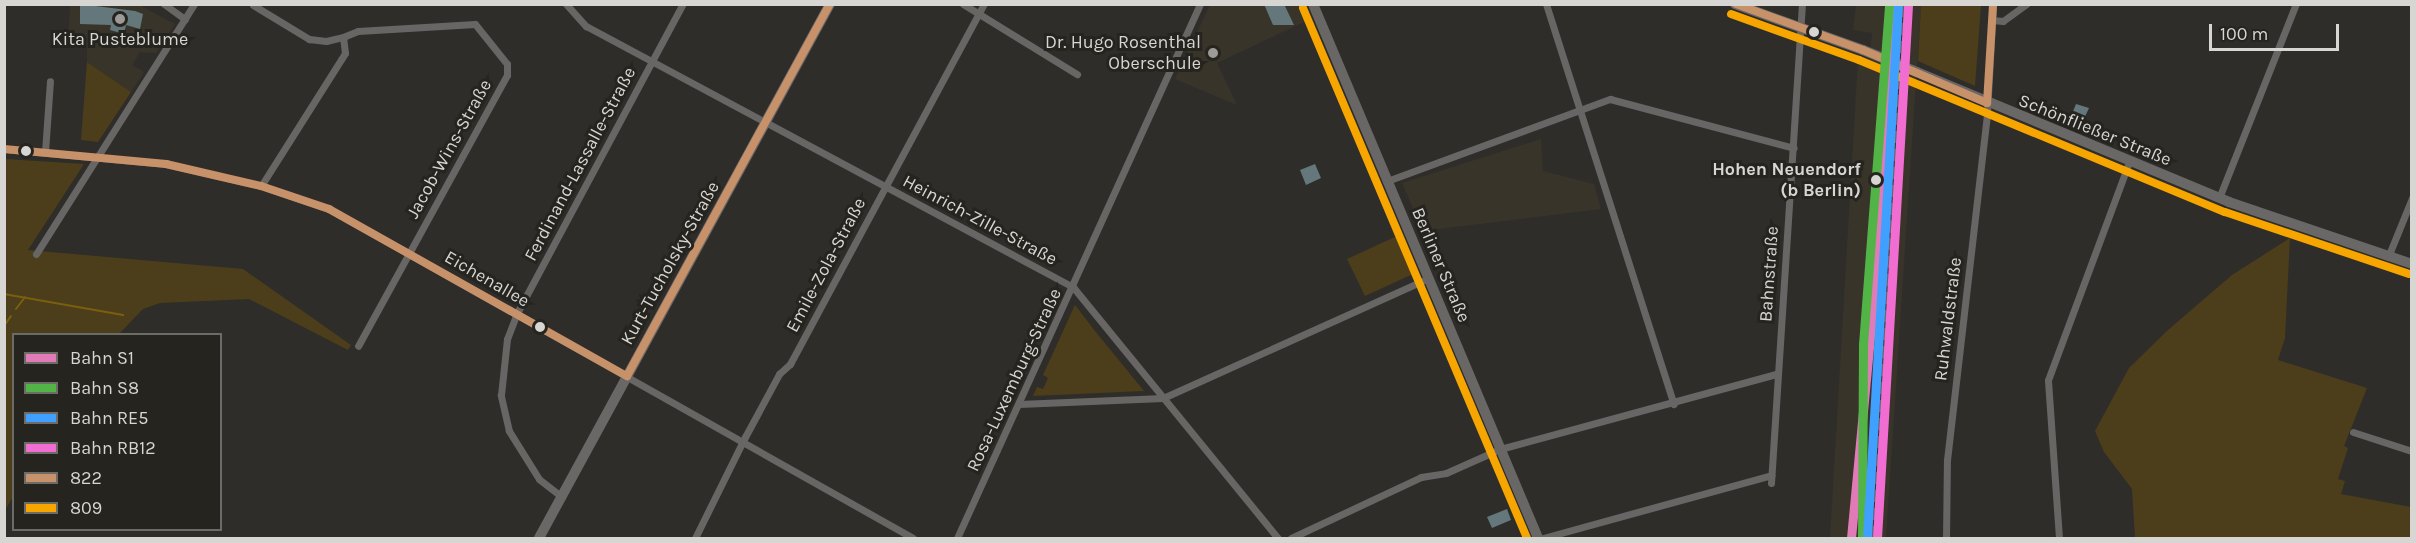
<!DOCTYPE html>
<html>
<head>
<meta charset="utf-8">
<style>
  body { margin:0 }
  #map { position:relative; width:2416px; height:543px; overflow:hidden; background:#2f2d2a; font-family:Karla,sans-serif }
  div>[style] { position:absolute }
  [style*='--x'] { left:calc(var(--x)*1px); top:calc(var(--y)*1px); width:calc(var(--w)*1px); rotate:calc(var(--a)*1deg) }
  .built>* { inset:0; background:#39342a }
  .green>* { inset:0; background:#4c3e1a }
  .stream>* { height:2px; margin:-1px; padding:0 1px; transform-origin:1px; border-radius:1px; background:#795f0e }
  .building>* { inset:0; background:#64787b }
  .street>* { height:7px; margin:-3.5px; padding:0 3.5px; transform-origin:3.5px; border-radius:3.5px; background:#676665 }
  .secondary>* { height:10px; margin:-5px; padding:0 5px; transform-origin:5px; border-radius:5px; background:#6a6866 }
  .primary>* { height:10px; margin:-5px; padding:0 5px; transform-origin:5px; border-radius:5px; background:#686765 }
  .rail>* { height:2px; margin-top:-1px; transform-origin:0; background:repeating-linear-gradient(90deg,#656462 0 12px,transparent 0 18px) }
  .secondary-bridge>* { height:10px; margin:-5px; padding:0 5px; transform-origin:5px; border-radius:5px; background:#6a6866 }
  .bus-1>* { height:8px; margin:-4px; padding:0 4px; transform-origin:4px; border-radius:4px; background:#c7916a }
  .bus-2>* { height:8px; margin:-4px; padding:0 4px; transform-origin:4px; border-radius:4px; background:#f7a600 }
  .rail-1>* { height:9px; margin:-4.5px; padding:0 4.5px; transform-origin:4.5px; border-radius:4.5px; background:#e07bb8 }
  .rail-2>* { height:9px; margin:-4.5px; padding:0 4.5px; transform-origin:4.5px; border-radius:4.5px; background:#52b447 }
  .rail-3>* { height:9px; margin:-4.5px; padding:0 4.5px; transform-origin:4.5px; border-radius:4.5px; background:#40a0ff }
  .rail-4>* { height:9px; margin:-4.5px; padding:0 4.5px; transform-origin:4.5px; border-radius:4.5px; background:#f26dd1 }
  .dots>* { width:16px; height:16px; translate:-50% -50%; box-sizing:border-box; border:3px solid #26241f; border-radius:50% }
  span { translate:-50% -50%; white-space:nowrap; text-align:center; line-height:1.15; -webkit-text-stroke:6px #26241f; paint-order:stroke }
  .poi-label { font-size:18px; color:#d7d6d2 }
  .right { translate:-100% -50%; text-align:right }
  .street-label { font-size:18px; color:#d7d6d2 }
  .stop-label { font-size:18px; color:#d7d6d2; font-weight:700 }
  .frame { position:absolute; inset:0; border:6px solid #d7d6d2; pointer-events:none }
  .legend { position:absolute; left:12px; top:333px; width:210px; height:198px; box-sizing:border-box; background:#26241f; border:2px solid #6d6b67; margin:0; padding:8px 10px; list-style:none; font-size:18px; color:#d7d6d2 }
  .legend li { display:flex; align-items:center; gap:12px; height:30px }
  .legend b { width:30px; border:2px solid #6d6b67 }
  .scale { position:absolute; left:2209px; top:24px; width:130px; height:27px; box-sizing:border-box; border:3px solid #d7d6d2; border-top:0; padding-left:8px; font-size:18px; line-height:21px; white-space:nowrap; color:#d7d6d2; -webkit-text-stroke:4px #26241f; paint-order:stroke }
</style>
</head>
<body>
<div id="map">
  <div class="built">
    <div style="clip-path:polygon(70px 5px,139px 5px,175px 24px,156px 53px,140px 52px,132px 65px,144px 72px,131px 92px,87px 62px,87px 48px,68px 47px)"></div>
    <div style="clip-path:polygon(1210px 5px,1299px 5px,1306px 21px,1217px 63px,1237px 105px,1175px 79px)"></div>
    <div style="clip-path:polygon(1856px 5px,1921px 5px,1886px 538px,1830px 538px,1858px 60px,1869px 64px,1872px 33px,1853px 30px)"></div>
    <div style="clip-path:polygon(1541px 139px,1543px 171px,1594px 184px,1601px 209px,1423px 231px,1402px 183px)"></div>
  </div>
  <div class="green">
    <div style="clip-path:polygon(1921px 5px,1981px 5px,1975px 86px,1918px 61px)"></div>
    <div style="clip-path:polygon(87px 62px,131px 92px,98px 142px,81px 140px)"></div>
    <div style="clip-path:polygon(5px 159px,84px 164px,28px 250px,243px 269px,351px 345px,348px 350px,249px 299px,160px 303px,143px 309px,119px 334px,14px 334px,13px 497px,5px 510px)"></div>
    <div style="clip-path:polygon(1397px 236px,1413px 274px,1365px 296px,1347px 259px)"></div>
    <div style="clip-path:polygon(2290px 238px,2285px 338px,2278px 360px,2367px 388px,2344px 446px,2348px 448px,2338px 479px,2345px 481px,2341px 494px,2411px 507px,2411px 538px,2135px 538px,2132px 489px,2104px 452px,2095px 431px,2129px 368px,2168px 330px,2232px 275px)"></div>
    <div style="clip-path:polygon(1075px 305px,1095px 331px,1144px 391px,1033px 396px,1037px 387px,1043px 389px,1048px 378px,1043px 375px)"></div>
  </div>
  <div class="stream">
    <div style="--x:4;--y:294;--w:121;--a:10"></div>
    <div style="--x:16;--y:309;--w:15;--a:-53"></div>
    <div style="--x:4;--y:326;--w:12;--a:-55"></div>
  </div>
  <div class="building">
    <div style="clip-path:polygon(80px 4px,135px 11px,143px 14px,140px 29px,126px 25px,124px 34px,110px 30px,111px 25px,80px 24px)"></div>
    <div style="clip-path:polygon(1264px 4px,1284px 4px,1294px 25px,1273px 25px)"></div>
    <div style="clip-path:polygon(2076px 104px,2089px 108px,2082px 123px,2070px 119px)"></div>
    <div style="clip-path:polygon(1315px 164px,1321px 178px,1306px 185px,1300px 170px)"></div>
    <div style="clip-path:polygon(1507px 509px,1511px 520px,1492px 528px,1487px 517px)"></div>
  </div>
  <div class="street">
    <div style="--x:164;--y:4;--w:26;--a:36"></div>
    <div style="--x:566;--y:4;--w:30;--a:48"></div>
    <div style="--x:586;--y:26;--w:553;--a:28.19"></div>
    <div style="--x:1073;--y:287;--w:324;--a:50.8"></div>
    <div style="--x:963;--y:4;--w:134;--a:31.6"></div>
    <div style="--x:1546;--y:4;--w:420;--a:72.3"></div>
    <div style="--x:253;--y:5;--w:66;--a:31.3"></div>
    <div style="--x:309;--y:39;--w:17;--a:7"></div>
    <div style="--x:326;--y:41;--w:17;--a:-13"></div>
    <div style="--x:1992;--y:20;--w:11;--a:5"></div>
    <div style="--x:2003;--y:21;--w:29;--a:-36"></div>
    <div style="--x:4;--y:149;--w:163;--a:5.3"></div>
    <div style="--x:166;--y:164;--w:98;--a:13"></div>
    <div style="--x:261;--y:186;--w:72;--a:18.7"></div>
    <div style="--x:329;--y:209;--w:670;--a:29.4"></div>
    <div style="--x:45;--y:152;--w:71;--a:-86"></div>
    <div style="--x:1387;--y:181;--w:238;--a:-20.2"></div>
    <div style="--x:1610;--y:99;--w:190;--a:14.9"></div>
    <div style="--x:261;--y:186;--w:157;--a:-57.7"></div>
    <div style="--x:345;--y:53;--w:16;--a:-97"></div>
    <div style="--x:343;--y:37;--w:16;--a:-22"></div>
    <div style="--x:358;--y:31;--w:117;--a:-3.4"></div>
    <div style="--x:475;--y:24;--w:51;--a:51.3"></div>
    <div style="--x:507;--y:64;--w:11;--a:90"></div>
    <div style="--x:507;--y:75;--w:309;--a:118.8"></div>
    <div style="--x:2219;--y:198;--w:209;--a:-68.4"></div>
    <div style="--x:36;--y:254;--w:296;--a:-57.7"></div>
    <div style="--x:2388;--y:257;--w:64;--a:-67.9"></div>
    <div style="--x:1019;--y:404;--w:144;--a:-2.4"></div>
    <div style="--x:1163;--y:398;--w:292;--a:-24.3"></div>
    <div style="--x:2353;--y:432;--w:62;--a:17.9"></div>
    <div style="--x:1771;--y:483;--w:480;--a:-86.3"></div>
    <div style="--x:562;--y:497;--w:29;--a:-142"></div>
    <div style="--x:539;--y:479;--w:57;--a:-122"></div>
    <div style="--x:509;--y:431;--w:37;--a:-103"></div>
    <div style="--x:501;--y:395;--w:56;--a:-83.9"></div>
    <div style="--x:507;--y:339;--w:28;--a:-69"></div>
    <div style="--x:517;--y:313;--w:351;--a:-61.8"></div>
    <div style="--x:695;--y:538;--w:113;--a:-63.7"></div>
    <div style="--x:745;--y:437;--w:72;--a:-61.6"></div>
    <div style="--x:779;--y:374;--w:15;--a:-42"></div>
    <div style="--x:790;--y:364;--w:409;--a:-61.7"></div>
    <div style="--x:957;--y:538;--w:587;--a:-65.53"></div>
    <div style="--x:1291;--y:538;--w:144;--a:-25.1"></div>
    <div style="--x:1421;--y:477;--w:25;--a:-9"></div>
    <div style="--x:1446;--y:473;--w:59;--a:-24"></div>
    <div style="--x:1500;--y:449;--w:287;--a:-15.2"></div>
    <div style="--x:1543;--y:538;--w:237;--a:-15.4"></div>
    <div style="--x:1946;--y:538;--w:78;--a:-89.3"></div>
    <div style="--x:1947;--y:460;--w:349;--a:-83.4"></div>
    <div style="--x:1987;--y:113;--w:109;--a:-86.8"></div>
    <div style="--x:2059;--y:538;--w:158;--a:-94"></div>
    <div style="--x:2048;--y:380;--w:233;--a:-69.6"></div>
  </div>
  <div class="secondary">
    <div style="--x:1735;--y:4;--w:136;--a:19.8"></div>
    <div style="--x:1917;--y:72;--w:338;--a:22.6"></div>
    <div style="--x:2229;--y:202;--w:193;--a:18.7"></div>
    <div style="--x:539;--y:538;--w:608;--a:-61.41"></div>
  </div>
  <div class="primary">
    <div style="--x:1313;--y:4;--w:579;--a:67.15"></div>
  </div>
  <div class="rail">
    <div style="--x:1873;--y:538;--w:535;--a:-86.78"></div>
  </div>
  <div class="secondary-bridge">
    <div style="--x:1863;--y:50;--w:58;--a:22.2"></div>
  </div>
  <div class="bus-1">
    <div style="--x:1736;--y:4;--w:135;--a:19.9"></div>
    <div style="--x:1863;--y:50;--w:135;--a:23.1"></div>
    <div style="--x:1987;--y:103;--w:99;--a:-86.5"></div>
    <div style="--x:4;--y:149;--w:163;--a:5.3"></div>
    <div style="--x:166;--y:164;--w:98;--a:13"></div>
    <div style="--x:261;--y:186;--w:72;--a:18.7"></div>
    <div style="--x:329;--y:209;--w:342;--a:29.3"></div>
    <div style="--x:627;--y:376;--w:424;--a:-61.4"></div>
  </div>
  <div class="bus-2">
    <div style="--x:1303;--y:8;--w:575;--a:67.09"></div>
    <div style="--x:1731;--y:14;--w:136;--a:19.8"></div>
    <div style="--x:1859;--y:60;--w:396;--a:22.6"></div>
    <div style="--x:2225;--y:212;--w:194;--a:18.6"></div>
  </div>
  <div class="rail-1">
    <div style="--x:1851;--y:538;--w:213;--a:-84.6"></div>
    <div style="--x:1871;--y:326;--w:323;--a:-86.4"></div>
  </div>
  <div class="rail-2">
    <div style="--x:1862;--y:538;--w:194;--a:-89.7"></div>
    <div style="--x:1863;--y:344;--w:340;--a:-85.6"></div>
  </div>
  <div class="rail-3">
    <div style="--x:1867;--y:538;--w:535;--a:-86.68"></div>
  </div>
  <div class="rail-4">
    <div style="--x:1877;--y:538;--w:534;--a:-86.67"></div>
  </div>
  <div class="dots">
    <div style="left:120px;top:19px;background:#9c9b97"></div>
    <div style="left:1814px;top:32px;background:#d7d6d2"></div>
    <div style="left:1213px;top:53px;background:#9c9b97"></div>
    <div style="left:26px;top:151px;background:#d7d6d2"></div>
    <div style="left:1876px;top:180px;background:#d7d6d2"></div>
    <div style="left:540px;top:327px;background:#d7d6d2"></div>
  </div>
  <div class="poi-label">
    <span style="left:120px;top:39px">Kita Pusteblume</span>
    <span class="right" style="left:1201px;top:53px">Dr. Hugo Rosenthal<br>Oberschule</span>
  </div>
  <div class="street-label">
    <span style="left:2095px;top:130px;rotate:22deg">Schönfließer Straße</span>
    <span style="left:449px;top:149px;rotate:-61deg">Jacob-Wins-Straße</span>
    <span style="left:580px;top:164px;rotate:-62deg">Ferdinand-Lassalle-Straße</span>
    <span style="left:980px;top:220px;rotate:28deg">Heinrich-Zille-Straße</span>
    <span style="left:670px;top:263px;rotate:-61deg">Kurt-Tucholsky-Straße</span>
    <span style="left:826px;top:265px;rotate:-62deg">Emile-Zola-Straße</span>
    <span style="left:1441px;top:265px;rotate:67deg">Berliner Straße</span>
    <span style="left:1769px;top:274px;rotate:-86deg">Bahnstraße</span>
    <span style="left:487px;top:279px;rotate:30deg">Eichenallee</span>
    <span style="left:1948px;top:319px;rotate:-83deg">Ruhwaldstraße</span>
    <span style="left:1014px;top:380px;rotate:-65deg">Rosa-Luxemburg-Straße</span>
  </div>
  <div class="stop-label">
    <span class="right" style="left:1861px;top:180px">Hohen Neuendorf<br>(b Berlin)</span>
  </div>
  <div class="frame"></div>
  <ul class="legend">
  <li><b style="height:8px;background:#e07bb8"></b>Bahn S1</li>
  <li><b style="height:8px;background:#52b447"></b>Bahn S8</li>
  <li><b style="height:8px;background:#40a0ff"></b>Bahn RE5</li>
  <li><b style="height:8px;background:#f26dd1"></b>Bahn RB12</li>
  <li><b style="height:8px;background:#c7916a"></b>822</li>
  <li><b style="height:8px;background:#f7a600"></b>809</li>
  </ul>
  <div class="scale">100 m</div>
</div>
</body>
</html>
